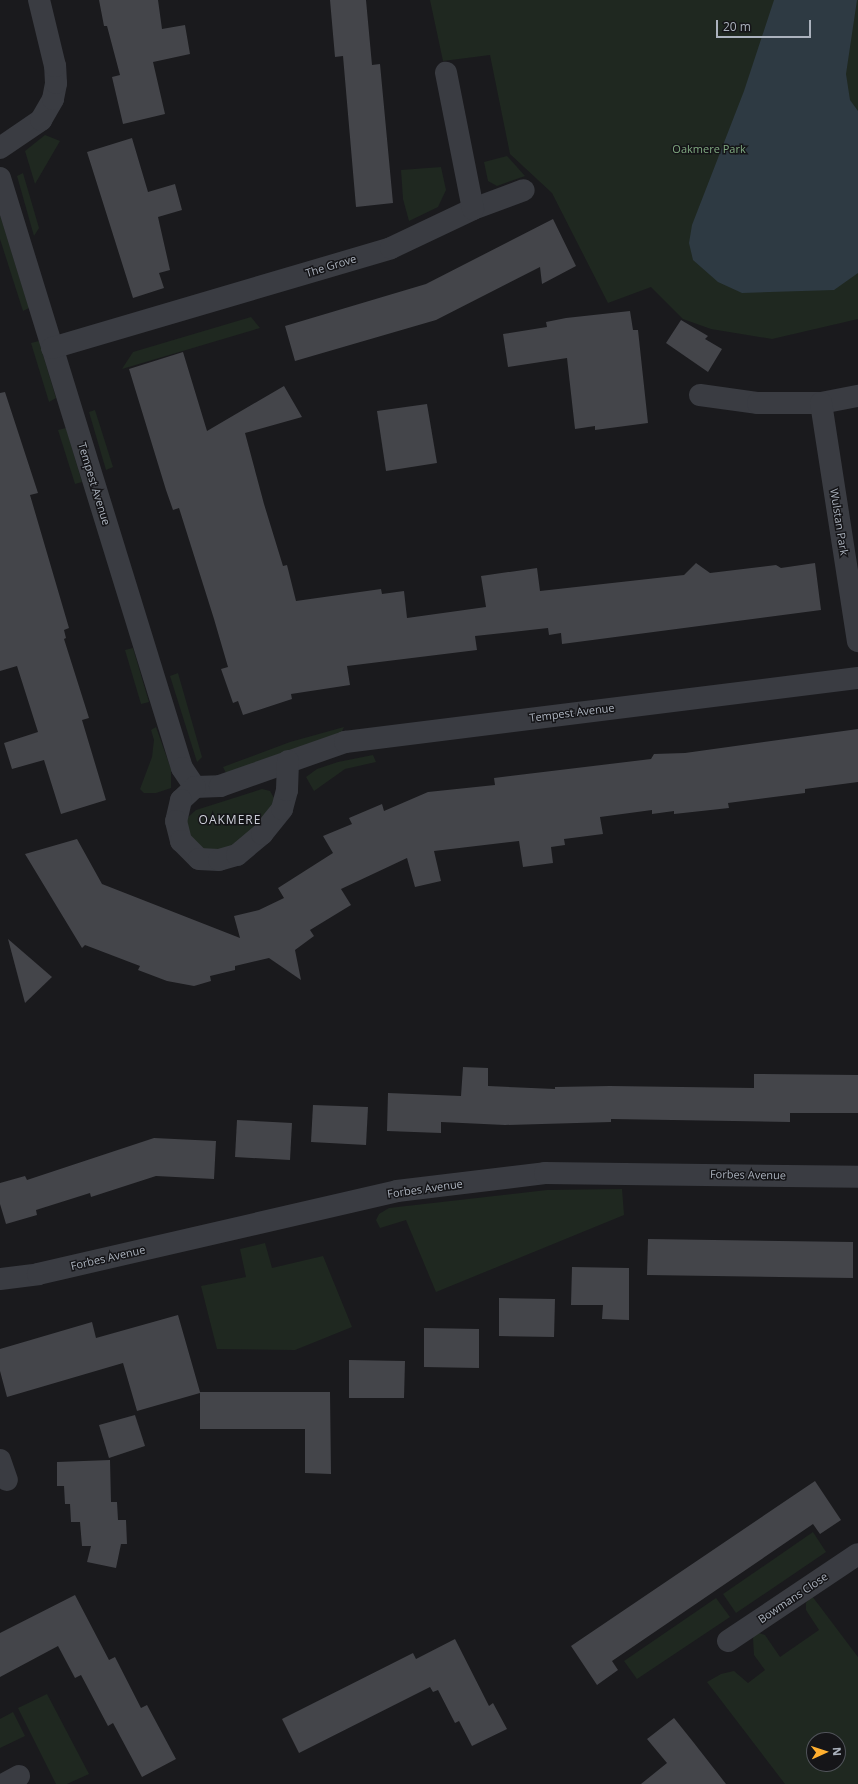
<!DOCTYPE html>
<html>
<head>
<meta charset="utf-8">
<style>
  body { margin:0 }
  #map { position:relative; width:858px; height:1784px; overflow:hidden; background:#1a1a1d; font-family:"Open Sans",sans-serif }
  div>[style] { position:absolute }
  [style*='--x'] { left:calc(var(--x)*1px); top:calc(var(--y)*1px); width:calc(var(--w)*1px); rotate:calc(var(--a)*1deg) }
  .green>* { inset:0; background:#1f2820 }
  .water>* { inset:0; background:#2e3a43 }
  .building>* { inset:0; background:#44454a }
  .minor>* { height:22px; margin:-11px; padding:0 11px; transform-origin:11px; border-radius:11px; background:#3a3c42 }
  span { translate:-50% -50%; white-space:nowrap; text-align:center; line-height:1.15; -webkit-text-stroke:3px #151518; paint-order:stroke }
  .park-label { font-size:11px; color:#80aa81 }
  .street-label { font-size:11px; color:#abb2bd }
  .neighbourhood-label { font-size:12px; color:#cdd0d9; letter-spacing:1px }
  .north { position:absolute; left:806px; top:1732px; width:40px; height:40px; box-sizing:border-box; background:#151518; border:1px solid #51545a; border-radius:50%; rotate:87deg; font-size:11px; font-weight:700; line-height:16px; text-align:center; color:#abb2bd }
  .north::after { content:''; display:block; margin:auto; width:14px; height:18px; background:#ffaf2f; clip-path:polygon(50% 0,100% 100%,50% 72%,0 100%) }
  .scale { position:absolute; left:716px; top:20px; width:95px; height:18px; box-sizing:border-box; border:2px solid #abb2bd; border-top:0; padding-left:5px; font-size:12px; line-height:14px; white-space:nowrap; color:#abb2bd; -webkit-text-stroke:3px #151518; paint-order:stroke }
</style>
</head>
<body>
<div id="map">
  <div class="green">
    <div style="clip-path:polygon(430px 0,858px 0,858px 319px,772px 339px,711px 329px,683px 319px,651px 287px,608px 303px,552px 193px,510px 154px,490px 55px,443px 61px)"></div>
    <div style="clip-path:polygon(45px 135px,60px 141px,35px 184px,25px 151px)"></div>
    <div style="clip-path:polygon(507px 156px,525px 176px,497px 186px,488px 181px,484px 162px)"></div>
    <div style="clip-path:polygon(441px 167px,446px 190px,438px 207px,409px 221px,403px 199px,401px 170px)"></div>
    <div style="clip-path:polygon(23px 173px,39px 228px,34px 236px,17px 176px)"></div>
    <div style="clip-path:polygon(0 215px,29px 308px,23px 311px,0 239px)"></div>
    <div style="clip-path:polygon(251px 317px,260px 328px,122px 369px,133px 352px)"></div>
    <div style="clip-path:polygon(39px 341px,56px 398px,49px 402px,31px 343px)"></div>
    <div style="clip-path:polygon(95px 410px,113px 467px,106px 470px,89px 412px)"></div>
    <div style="clip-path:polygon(66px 428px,82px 482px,75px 484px,58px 430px)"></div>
    <div style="clip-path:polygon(133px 648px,149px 702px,141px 704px,125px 650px)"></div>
    <div style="clip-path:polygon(178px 673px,202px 757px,197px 762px,170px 676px)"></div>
    <div style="clip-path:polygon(156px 727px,171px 769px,171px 788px,156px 793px,144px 793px,140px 789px,152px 757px,154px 740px,151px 730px)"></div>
    <div style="clip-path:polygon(344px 727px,341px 733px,226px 773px,223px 767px,290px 742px)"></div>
    <div style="clip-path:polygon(373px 755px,376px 762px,345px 769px,314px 791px,306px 777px,317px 769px,338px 762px)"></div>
    <div style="clip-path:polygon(262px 789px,270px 791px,274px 798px,269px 817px,226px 854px,197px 850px,185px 828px,187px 818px,196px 810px)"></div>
    <div style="clip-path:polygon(622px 1189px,624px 1215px,436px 1292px,406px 1220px,380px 1228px,376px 1220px,379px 1214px,389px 1208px,547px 1190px)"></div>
    <div style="clip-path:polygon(265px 1243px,272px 1268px,323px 1256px,352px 1327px,295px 1350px,217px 1349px,201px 1286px,246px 1277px,240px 1249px)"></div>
    <div style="clip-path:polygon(813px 1532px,826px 1552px,736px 1613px,723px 1594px)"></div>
    <div style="clip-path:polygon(evenodd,812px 1596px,858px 1657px,858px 1784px,785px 1784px,707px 1682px,721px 1674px,734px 1671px,748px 1683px,765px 1670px,754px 1655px,753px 1638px,756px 1632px,765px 1635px,780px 1657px,819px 1630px,806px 1610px,806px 1603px,812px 1596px,814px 1740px,838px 1740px,838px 1764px,814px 1764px,814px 1740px)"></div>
    <div style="clip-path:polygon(716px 1598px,730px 1617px,637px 1679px,624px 1661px)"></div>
    <div style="clip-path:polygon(47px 1694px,89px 1774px,67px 1784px,56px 1784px,18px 1708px)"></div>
    <div style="clip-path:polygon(13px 1712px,25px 1736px,0 1748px,0 1719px)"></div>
  </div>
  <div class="water">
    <div style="clip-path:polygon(774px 0,857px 0,846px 74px,850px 100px,858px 111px,858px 273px,834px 290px,742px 293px,718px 282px,693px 260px,689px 243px,692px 225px,744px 91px)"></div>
  </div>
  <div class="building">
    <div style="clip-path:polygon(99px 0,158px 0,162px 29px,185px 25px,190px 54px,153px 62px,165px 114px,123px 124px,112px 77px,120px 75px,107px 26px,104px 26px)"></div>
    <div style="clip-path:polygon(330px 0,366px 0,372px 65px,380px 64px,393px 203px,356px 207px,343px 56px,335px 57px)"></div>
    <div style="clip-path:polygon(132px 138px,148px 192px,175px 184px,182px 210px,158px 217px,170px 270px,159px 273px,164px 288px,133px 298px,87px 152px)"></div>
    <div style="clip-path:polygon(553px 219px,576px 266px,542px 284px,540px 267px,436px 320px,295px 361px,285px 326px,426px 284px)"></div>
    <div style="clip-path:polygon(630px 311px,633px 330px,638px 330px,648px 423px,595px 430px,595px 426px,575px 429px,567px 358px,508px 367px,503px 334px,547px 327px,546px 322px,566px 318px)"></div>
    <div style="clip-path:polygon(681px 320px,708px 336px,705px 339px,722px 349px,708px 372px,666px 343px)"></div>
    <div style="clip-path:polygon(183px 352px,207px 431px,284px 386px,302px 417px,245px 433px,264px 504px,283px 566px,287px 565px,296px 601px,381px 589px,382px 594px,404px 591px,407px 618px,486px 607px,481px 576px,537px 568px,540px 591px,684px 575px,696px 563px,710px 573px,776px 565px,781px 568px,815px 563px,821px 610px,562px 644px,561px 633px,549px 635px,548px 628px,475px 636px,477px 650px,347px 666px,350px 685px,291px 694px,292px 699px,243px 715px,238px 701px,233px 703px,221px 669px,228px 667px,214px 619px,179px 508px,173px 510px,166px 490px,129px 369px)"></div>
    <div style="clip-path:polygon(5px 392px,38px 493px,30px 495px,69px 628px,64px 630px,66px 638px,64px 639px,89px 718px,82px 720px,106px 800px,61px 814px,44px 760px,12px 769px,4px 743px,38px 732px,17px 666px,0 671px,0 393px)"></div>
    <div style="clip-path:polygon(427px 404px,437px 463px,386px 471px,377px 411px)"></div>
    <div style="clip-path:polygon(858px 729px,858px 782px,805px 789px,805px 793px,728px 803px,729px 808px,674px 814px,674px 811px,652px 814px,652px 810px,600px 817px,603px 834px,564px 839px,565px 845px,551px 847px,553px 863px,523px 867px,519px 841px,434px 851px,441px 881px,415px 887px,407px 858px,341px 889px,351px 905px,310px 930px,314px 936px,295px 950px,301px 980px,269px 958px,235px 966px,235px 970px,210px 976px,211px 981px,194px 986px,167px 981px,138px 970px,140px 966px,85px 945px,82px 948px,25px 854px,77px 839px,102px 884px,240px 938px,234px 916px,259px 910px,284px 898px,278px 888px,333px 853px,323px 836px,352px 824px,349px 818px,382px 804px,384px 811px,428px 792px,495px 785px,494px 778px,651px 759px,654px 754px,685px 753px)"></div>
    <div style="clip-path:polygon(8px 939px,52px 977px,25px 1003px)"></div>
    <div style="clip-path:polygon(463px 1067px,488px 1068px,488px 1086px,555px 1089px,555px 1087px,610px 1086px,754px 1088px,754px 1074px,858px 1075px,858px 1113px,790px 1113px,790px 1122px,611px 1119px,611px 1122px,505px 1125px,441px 1122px,441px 1133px,387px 1131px,388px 1093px,461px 1096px)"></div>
    <div style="clip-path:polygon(313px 1105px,368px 1107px,366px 1145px,311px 1142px)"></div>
    <div style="clip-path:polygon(237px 1120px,292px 1123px,290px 1160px,235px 1157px)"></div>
    <div style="clip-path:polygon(154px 1138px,216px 1141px,214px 1179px,156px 1176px,91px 1197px,90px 1193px,36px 1210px,37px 1215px,6px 1224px,0 1204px,0 1183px,25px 1176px,27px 1180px)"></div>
    <div style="clip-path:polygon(648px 1239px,853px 1242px,853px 1278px,647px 1275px)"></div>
    <div style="clip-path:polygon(572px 1267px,629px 1268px,629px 1320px,602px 1319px,603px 1305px,571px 1305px)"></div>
    <div style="clip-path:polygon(499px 1298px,555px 1299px,554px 1337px,499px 1336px)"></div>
    <div style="clip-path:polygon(178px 1315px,200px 1392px,330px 1392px,331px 1474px,305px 1473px,305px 1429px,200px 1429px,200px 1393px,137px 1411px,123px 1363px,7px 1397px,0 1371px,0 1349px,92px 1322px,96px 1338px)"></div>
    <div style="clip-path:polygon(424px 1328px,479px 1329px,479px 1368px,424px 1367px)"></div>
    <div style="clip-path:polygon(349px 1360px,405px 1361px,404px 1398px,349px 1398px)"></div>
    <div style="clip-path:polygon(135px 1415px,145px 1446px,109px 1458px,99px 1425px)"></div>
    <div style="clip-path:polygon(110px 1460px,111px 1502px,117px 1502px,118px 1520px,126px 1520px,127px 1544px,121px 1544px,116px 1568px,87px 1562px,91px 1546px,82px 1546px,80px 1522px,71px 1522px,70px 1504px,65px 1504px,64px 1486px,57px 1486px,57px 1462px)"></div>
    <div style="clip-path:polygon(815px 1481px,841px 1520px,820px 1534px,813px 1524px,612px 1661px,618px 1670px,597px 1685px,571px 1646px)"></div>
    <div style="clip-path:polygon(75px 1595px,109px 1660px,115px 1657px,141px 1708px,147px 1705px,176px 1759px,142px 1777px,113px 1723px,108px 1726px,81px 1675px,75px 1678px,58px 1646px,0 1677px,0 1633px)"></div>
    <div style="clip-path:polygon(455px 1639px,489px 1706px,493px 1703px,507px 1729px,472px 1746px,459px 1721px,455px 1723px,438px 1690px,433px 1692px,430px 1687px,299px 1753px,282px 1719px,413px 1653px,416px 1659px)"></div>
    <div style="clip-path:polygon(674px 1718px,694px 1743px,726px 1784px,641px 1784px,667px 1763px,647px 1739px)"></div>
  </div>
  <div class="minor">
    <div style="--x:0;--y:148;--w:50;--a:-34.3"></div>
    <div style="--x:41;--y:120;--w:24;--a:-60"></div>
    <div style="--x:53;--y:99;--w:16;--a:-79"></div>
    <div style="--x:56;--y:83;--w:17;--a:-93"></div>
    <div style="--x:55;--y:66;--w:68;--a:-103.6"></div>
    <div style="--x:0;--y:178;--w:617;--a:72.86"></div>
    <div style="--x:182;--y:768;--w:23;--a:56"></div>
    <div style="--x:195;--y:787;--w:25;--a:-2"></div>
    <div style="--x:220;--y:786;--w:133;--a:-19.4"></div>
    <div style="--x:345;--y:742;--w:517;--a:-7.11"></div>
    <div style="--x:473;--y:209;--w:54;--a:-20.4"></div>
    <div style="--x:52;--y:348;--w:353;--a:-16.4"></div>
    <div style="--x:391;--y:248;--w:91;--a:-25.4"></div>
    <div style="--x:473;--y:209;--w:139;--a:-101.2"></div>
    <div style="--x:700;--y:395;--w:59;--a:7.9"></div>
    <div style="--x:758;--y:403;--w:63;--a:0"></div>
    <div style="--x:821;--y:403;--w:38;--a:-11"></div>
    <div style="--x:821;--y:403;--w:241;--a:81.2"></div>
    <div style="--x:195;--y:787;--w:19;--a:137"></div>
    <div style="--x:181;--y:800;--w:22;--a:103"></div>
    <div style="--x:176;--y:821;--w:21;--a:76"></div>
    <div style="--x:181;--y:841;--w:25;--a:45"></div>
    <div style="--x:199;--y:859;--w:20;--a:3"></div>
    <div style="--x:219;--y:860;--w:19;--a:-16"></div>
    <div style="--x:237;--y:855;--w:33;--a:-40"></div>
    <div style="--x:262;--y:834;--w:32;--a:-51"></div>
    <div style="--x:282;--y:809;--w:20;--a:-75"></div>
    <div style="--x:287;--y:790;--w:29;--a:-88"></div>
    <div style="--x:0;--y:1279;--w:38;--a:-7"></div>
    <div style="--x:38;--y:1274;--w:368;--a:-13"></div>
    <div style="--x:397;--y:1191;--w:149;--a:-6.9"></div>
    <div style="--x:545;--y:1173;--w:313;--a:0.7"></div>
    <div style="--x:0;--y:1460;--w:21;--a:71"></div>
    <div style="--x:728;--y:1641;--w:156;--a:-33.8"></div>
    <div style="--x:4;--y:1784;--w:17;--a:-28"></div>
  </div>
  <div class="park-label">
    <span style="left:709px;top:149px">Oakmere Park</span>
  </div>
  <div class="street-label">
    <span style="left:331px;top:266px;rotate:-17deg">The Grove</span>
    <span style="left:94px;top:484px;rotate:73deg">Tempest Avenue</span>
    <span style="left:839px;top:522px;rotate:81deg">Wulstan Park</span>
    <span style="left:572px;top:713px;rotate:-7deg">Tempest Avenue</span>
    <span style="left:748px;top:1175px;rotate:1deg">Forbes Avenue</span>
    <span style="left:425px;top:1189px;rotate:-8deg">Forbes Avenue</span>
    <span style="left:108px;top:1258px;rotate:-13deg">Forbes Avenue</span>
    <span style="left:793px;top:1598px;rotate:-34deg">Bowmans Close</span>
  </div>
  <div class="neighbourhood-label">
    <span style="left:230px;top:820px">OAKMERE</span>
  </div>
  <div class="north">N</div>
  <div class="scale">20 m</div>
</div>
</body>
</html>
